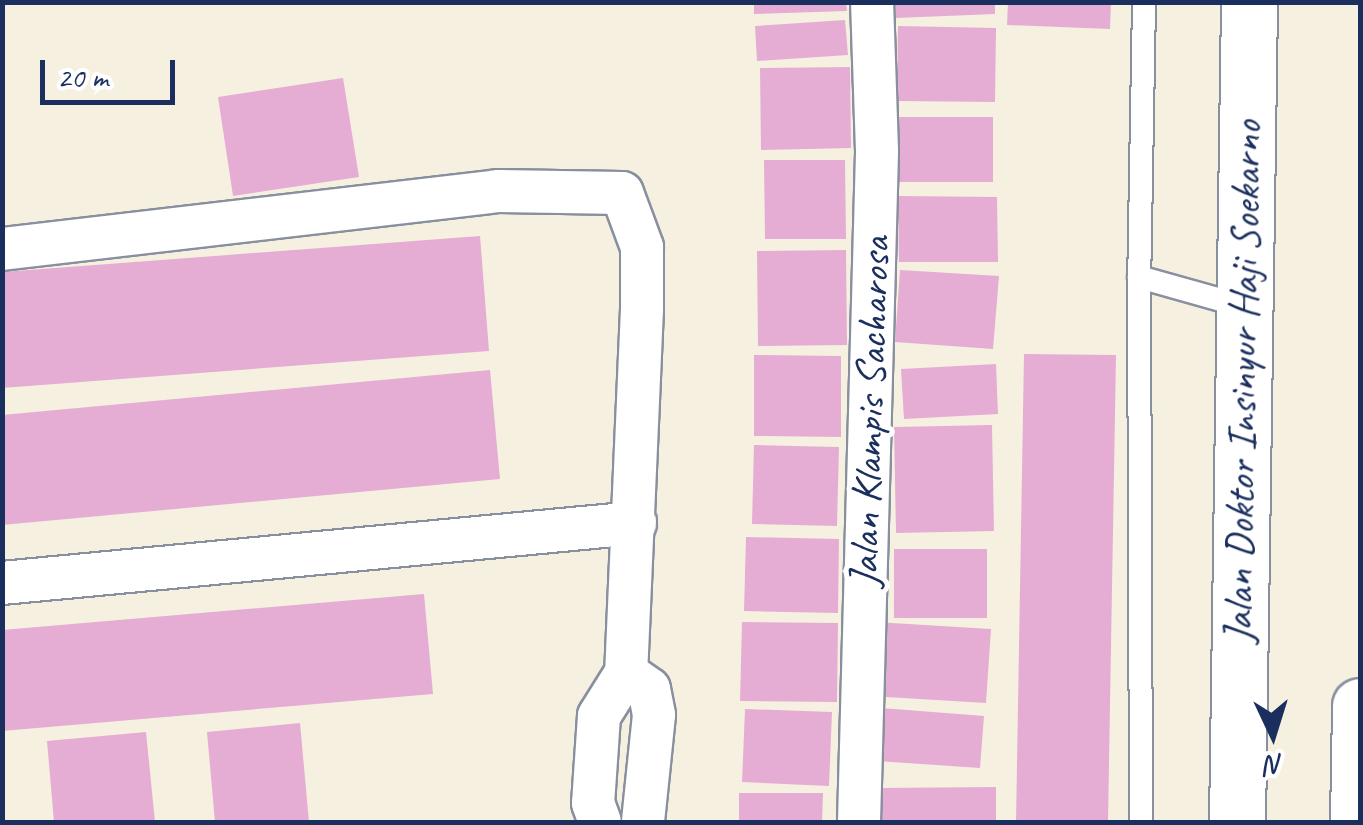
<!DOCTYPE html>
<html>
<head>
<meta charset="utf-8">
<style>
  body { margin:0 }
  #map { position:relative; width:1363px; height:825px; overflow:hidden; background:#f6f0e0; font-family:Caveat,sans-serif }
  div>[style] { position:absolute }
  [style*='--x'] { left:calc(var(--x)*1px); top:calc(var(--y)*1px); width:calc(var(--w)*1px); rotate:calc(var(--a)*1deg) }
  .building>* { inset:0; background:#e5add4 }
  .roads { filter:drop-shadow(2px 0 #88909f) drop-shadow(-2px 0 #88909f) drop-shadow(0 2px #88909f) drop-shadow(0 -2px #88909f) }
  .lane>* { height:22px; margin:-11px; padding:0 11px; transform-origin:11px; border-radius:11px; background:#fff }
  .street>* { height:42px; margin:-21px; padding:0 21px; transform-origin:21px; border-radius:21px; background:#fff }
  .primary>* { height:55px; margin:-27.5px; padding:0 27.5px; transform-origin:27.5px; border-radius:27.5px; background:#fff }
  span { translate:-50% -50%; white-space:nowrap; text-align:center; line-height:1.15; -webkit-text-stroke:10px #fff; paint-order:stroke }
  .street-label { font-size:42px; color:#1b2f5e }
  .frame { position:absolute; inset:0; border:5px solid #1b2f5e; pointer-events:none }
  .north { position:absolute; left:1223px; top:685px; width:100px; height:100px; -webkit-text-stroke:8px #fff; paint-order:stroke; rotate:176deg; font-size:28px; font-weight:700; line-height:40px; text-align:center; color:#1b2f5e }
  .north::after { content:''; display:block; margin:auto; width:35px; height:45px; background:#1b2f5e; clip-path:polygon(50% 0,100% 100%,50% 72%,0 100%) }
  .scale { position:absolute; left:40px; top:60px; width:135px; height:45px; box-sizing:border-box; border:5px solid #1b2f5e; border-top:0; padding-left:12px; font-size:30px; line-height:35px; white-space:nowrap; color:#1b2f5e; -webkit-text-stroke:8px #fff; paint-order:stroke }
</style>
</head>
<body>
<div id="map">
  <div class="building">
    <div style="clip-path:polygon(754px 2px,846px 2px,847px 11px,754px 14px)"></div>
    <div style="clip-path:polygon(895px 2px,995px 2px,995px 14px,896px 18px)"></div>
    <div style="clip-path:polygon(1008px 2px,1111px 2px,1110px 29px,1007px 25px)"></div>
    <div style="clip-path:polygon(845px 20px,848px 55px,757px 61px,755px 26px)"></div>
    <div style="clip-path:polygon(898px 26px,996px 28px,995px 102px,897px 101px)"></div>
    <div style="clip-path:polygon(850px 67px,851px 148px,761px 150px,760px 68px)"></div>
    <div style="clip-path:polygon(343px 78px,359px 177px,233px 196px,218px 97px)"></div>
    <div style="clip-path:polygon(898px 117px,993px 117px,993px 182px,898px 182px)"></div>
    <div style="clip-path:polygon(764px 160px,845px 160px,846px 239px,765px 239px)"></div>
    <div style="clip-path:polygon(898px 196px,997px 197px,998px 262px,899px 262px)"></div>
    <div style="clip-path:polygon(480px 236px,489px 351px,2px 388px,2px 272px)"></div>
    <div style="clip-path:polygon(846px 250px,847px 345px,758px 346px,757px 251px)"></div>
    <div style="clip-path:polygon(900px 270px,999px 276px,993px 349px,895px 342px)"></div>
    <div style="clip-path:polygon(1024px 354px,1116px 355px,1108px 822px,1016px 822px)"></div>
    <div style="clip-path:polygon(754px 355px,841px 356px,841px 437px,754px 436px)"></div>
    <div style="clip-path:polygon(996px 364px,998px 414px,904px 419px,901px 369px)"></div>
    <div style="clip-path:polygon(490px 370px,500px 479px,2px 525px,2px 415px)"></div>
    <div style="clip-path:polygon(992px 425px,994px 531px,896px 533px,894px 427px)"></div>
    <div style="clip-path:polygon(754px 445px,839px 447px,837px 526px,752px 524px)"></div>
    <div style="clip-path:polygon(746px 537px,839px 539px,838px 613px,744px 611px)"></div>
    <div style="clip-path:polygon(894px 549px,987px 549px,987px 618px,894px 618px)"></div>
    <div style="clip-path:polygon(424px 594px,433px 694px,2px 731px,2px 630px)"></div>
    <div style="clip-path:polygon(742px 622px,838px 623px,837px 702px,740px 701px)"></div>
    <div style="clip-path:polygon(875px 622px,991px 629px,986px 703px,870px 696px)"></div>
    <div style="clip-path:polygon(881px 708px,984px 716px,980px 768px,877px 761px)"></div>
    <div style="clip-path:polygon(745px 709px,832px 712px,829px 786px,742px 782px)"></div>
    <div style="clip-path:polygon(300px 723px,309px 822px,215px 822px,207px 732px)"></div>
    <div style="clip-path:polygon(146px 732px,155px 822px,54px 822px,47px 741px)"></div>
    <div style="clip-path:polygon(996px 787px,996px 822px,875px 822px,875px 788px)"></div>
    <div style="clip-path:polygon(739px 793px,823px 793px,822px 822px,739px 822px)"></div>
  </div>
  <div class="roads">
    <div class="lane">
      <div style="--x:1144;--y:2;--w:275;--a:91"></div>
      <div style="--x:1139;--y:277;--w:107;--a:15.7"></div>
      <div style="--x:1139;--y:277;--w:545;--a:89.79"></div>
    </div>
    <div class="street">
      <div style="--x:2;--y:249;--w:500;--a:-6.66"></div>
      <div style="--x:499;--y:191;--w:123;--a:0.9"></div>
      <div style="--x:622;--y:193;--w:58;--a:69.7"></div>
      <div style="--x:642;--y:247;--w:62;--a:90"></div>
      <div style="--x:642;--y:309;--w:364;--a:92.5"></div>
      <div style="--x:626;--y:673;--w:51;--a:122.1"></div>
      <div style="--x:599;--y:716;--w:87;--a:93.9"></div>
      <div style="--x:593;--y:803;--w:20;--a:70"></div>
      <div style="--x:2;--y:583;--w:636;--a:-5.41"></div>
      <div style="--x:626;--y:673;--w:28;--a:35"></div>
      <div style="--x:649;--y:689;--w:26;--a:79"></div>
      <div style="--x:654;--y:715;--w:108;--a:95.9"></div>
      <div style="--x:859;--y:822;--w:671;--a:-88.46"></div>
      <div style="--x:877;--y:151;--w:149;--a:-91.9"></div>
    </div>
    <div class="primary">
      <div style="--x:1237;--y:822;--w:820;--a:-89.16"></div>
      <div style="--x:1358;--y:822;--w:116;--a:-89"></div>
    </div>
  </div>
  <div class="street-label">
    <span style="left:1243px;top:382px;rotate:-89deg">Jalan Doktor Insinyur Haji Soekarno</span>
    <span style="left:870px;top:412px;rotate:-88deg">Jalan Klampis Sacharosa</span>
  </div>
  <div class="frame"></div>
  <div class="north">N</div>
  <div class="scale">20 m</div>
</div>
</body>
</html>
